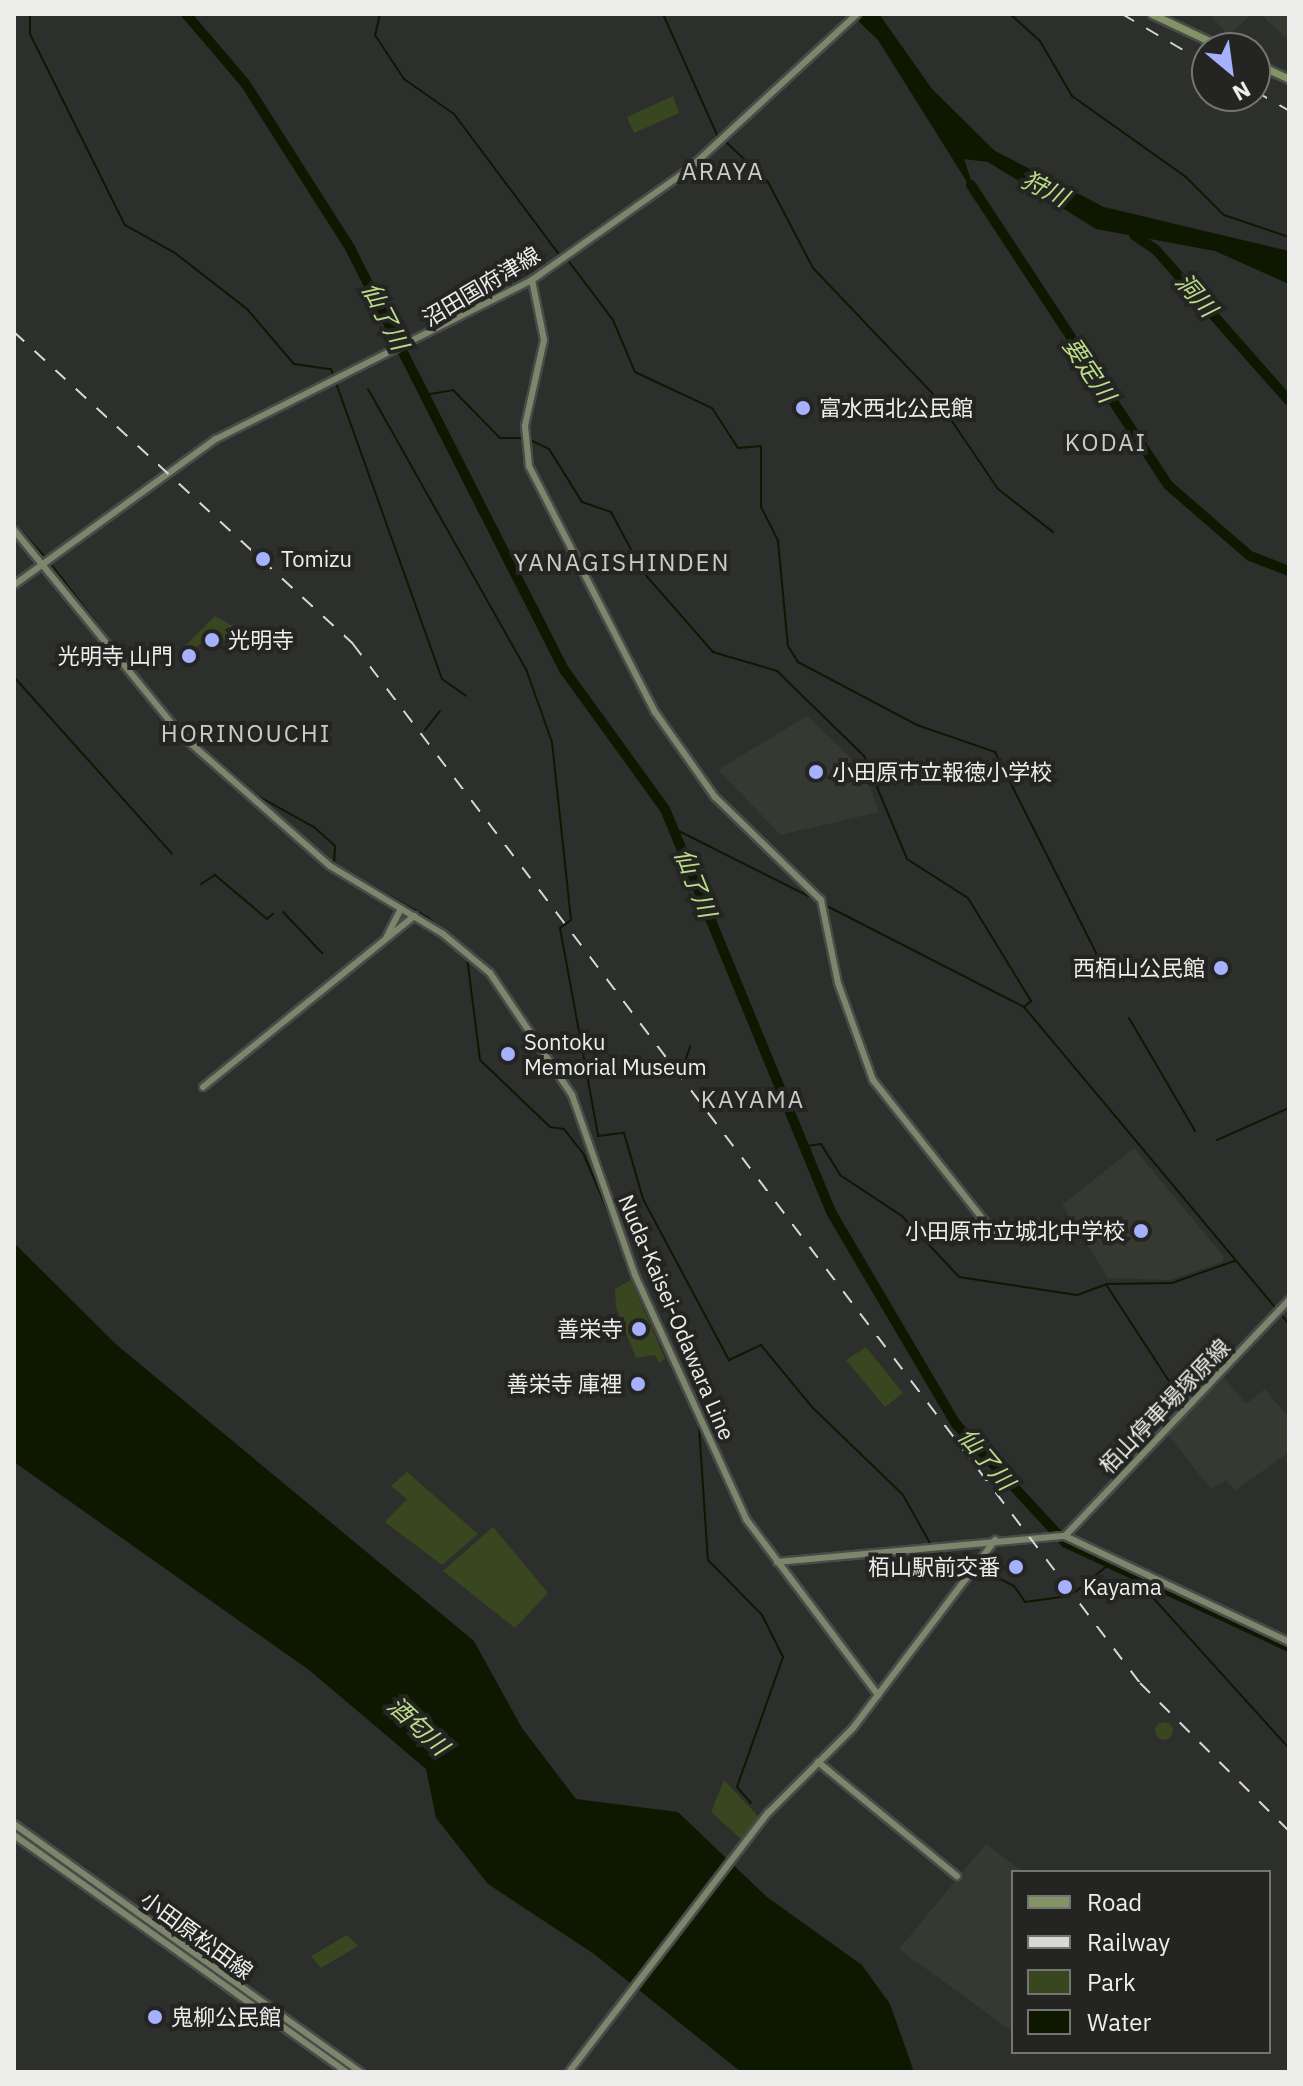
<!DOCTYPE html>
<html>
<head>
<meta charset="utf-8">
<style>
  body { margin:0 }
  #map { position:relative; width:1303px; height:2086px; overflow:hidden; background:#2d2f2c; font-family:"IBM Plex Sans","Noto Sans JP",sans-serif }
  div>[style] { position:absolute }
  [style*='--x'] { left:calc(var(--x)*1px); top:calc(var(--y)*1px); width:calc(var(--w)*1px); rotate:calc(var(--a)*1deg) }
  .built>* { inset:0; background:#363931 }
  .green>* { inset:0; background:#38471f }
  .round { border-radius:50% }
  .water>* { inset:0; background:#0e1800 }
  .stream>* { height:2px; margin:-1px; padding:0 1px; transform-origin:1px; border-radius:1px; background:#0e1800 }
  .river>* { height:10px; margin:-5px; padding:0 5px; transform-origin:5px; border-radius:5px; background:#0e1800 }
  .roads { filter:drop-shadow(2px 0 #4a4b48) drop-shadow(-2px 0 #4a4b48) drop-shadow(0 2px #4a4b48) drop-shadow(0 -2px #4a4b48) }
  .secondary>* { height:6px; margin:-3px; padding:0 3px; transform-origin:3px; border-radius:3px; background:#7c866d }
  .primary>* { height:7px; margin:-3.5px; padding:0 3.5px; transform-origin:3.5px; border-radius:3.5px; background:#829466 }
  .rail>* { height:2px; margin-top:-1px; transform-origin:0; background:repeating-linear-gradient(90deg,#d8d9d7 0 14px,transparent 0 28px) }
  .dots>* { width:22px; height:22px; translate:-50% -50%; box-sizing:border-box; border:4px solid #242522; border-radius:50% }
  span { translate:-50% -50%; white-space:nowrap; text-align:center; line-height:1.15; -webkit-text-stroke:8px #242522; paint-order:stroke }
  .street-label { font-size:22px; color:#edeeec }
  .poi-label { font-size:22px; color:#edeeec }
  .left { translate:0 -50%; text-align:left }
  .right { translate:-100% -50%; text-align:right }
  .neighbourhood-label { font-size:24px; color:#c9cbc7; letter-spacing:2px }
  .water-label { font-size:24px; color:#bbdd87; font-style:italic }
  .frame { position:absolute; inset:0; border:16px solid #edeeec; pointer-events:none }
  .legend { position:absolute; left:1011px; top:1870px; width:260px; height:184px; box-sizing:border-box; background:#242522; border:2px solid #747573; margin:0; padding:10px 14px; list-style:none; font-size:24px; color:#edeeec }
  .legend li { display:flex; align-items:center; gap:16px; height:40px }
  .legend b { width:40px; border:2px solid #747573 }
  .north { position:absolute; left:1191px; top:32px; width:80px; height:80px; box-sizing:border-box; background:#242522; border:2px solid #747573; border-radius:50%; rotate:151deg; font-size:22px; font-weight:700; line-height:32px; text-align:center; color:#edeeec }
  .north::after { content:''; display:block; margin:auto; width:28px; height:36px; background:#a5b1fc; clip-path:polygon(50% 0,100% 100%,50% 72%,0 100%) }
</style>
</head>
<body>
<div id="map">
  <div class="built">
    <div style="clip-path:polygon(1210px 14px,1252px 14px,1228px 36px)"></div>
    <div style="clip-path:polygon(1263px 14px,1289px 14px,1289px 39px,1267px 21px)"></div>
    <div style="clip-path:polygon(807px 716px,863px 769px,879px 812px,781px 835px,718px 770px)"></div>
    <div style="clip-path:polygon(1134px 1148px,1224px 1257px,1222px 1262px,1170px 1280px,1108px 1278px,1062px 1205px)"></div>
    <div style="clip-path:polygon(1223px 1376px,1246px 1404px,1265px 1389px,1289px 1418px,1289px 1452px,1236px 1490px,1226px 1480px,1211px 1489px,1168px 1435px)"></div>
    <div style="clip-path:polygon(986px 1844px,1023px 1872px,1013px 1872px,1013px 2032px,899px 1949px)"></div>
  </div>
  <div class="green">
    <div style="clip-path:polygon(673px 96px,679px 113px,634px 133px,627px 117px)"></div>
    <div style="clip-path:polygon(215px 616px,240px 630px,228px 644px,215px 629px,192px 652px,186px 645px)"></div>
    <div style="clip-path:polygon(631px 1280px,665px 1359px,659px 1363px,655px 1355px,636px 1358px,616px 1307px,615px 1289px)"></div>
    <div style="clip-path:polygon(866px 1347px,903px 1393px,885px 1407px,846px 1360px)"></div>
    <div style="clip-path:polygon(407px 1472px,478px 1534px,442px 1565px,385px 1522px,407px 1499px,391px 1486px)"></div>
    <div style="clip-path:polygon(493px 1527px,548px 1593px,515px 1628px,443px 1571px)"></div>
    <div class="round" style="left:1155px;top:1722px;width:18px;height:18px"></div>
    <div style="clip-path:polygon(724px 1780px,759px 1817px,741px 1839px,711px 1812px)"></div>
    <div style="clip-path:polygon(347px 1935px,358px 1946px,321px 1968px,311px 1956px)"></div>
  </div>
  <div class="water">
    <div style="clip-path:polygon(851px 14px,879px 14px,932px 89px,995px 151px,1104px 207px,1289px 251px,1289px 284px,1215px 251px,1096px 229px,988px 162px,964px 159px,977px 198px,878px 40px)"></div>
    <div style="clip-path:polygon(14px 1243px,118px 1346px,474px 1641px,522px 1728px,576px 1799px,678px 1812px,767px 1897px,862px 1965px,890px 2004px,914px 2072px,741px 2072px,594px 1954px,488px 1884px,436px 1818px,426px 1769px,309px 1670px,14px 1462px)"></div>
  </div>
  <div class="stream">
    <div style="--x:30;--y:14;--w:20;--a:90"></div>
    <div style="--x:30;--y:34;--w:213;--a:63.6"></div>
    <div style="--x:125;--y:225;--w:57;--a:29.2"></div>
    <div style="--x:175;--y:253;--w:91;--a:37.9"></div>
    <div style="--x:247;--y:309;--w:72;--a:49.5"></div>
    <div style="--x:294;--y:364;--w:37;--a:8"></div>
    <div style="--x:331;--y:369;--w:329;--a:70.3"></div>
    <div style="--x:442;--y:679;--w:29;--a:35"></div>
    <div style="--x:380;--y:14;--w:22;--a:103"></div>
    <div style="--x:375;--y:35;--w:53;--a:56.6"></div>
    <div style="--x:404;--y:79;--w:61;--a:35"></div>
    <div style="--x:454;--y:114;--w:179;--a:53.2"></div>
    <div style="--x:663;--y:14;--w:133;--a:65.9"></div>
    <div style="--x:1010;--y:14;--w:40;--a:42"></div>
    <div style="--x:1040;--y:41;--w:64;--a:59.8"></div>
    <div style="--x:1072;--y:96;--w:140;--a:35.4"></div>
    <div style="--x:1186;--y:177;--w:54;--a:45"></div>
    <div style="--x:1224;--y:215;--w:69;--a:18.7"></div>
    <div style="--x:726;--y:142;--w:58;--a:43.6"></div>
    <div style="--x:768;--y:182;--w:97;--a:62.4"></div>
    <div style="--x:813;--y:268;--w:177;--a:46.4"></div>
    <div style="--x:935;--y:396;--w:112;--a:55.9"></div>
    <div style="--x:998;--y:489;--w:70;--a:38"></div>
    <div style="--x:567;--y:259;--w:76;--a:53"></div>
    <div style="--x:613;--y:320;--w:56;--a:67.1"></div>
    <div style="--x:635;--y:372;--w:85;--a:25.1"></div>
    <div style="--x:712;--y:408;--w:48;--a:57"></div>
    <div style="--x:738;--y:448;--w:23;--a:-5"></div>
    <div style="--x:761;--y:446;--w:61;--a:90"></div>
    <div style="--x:761;--y:507;--w:38;--a:63"></div>
    <div style="--x:778;--y:541;--w:105;--a:84.6"></div>
    <div style="--x:788;--y:646;--w:19;--a:58"></div>
    <div style="--x:798;--y:662;--w:135;--a:27.9"></div>
    <div style="--x:917;--y:725;--w:83;--a:19.1"></div>
    <div style="--x:995;--y:752;--w:234;--a:63.3"></div>
    <div style="--x:368;--y:389;--w:322;--a:60.6"></div>
    <div style="--x:526;--y:669;--w:77;--a:70.4"></div>
    <div style="--x:552;--y:742;--w:179;--a:83.9"></div>
    <div style="--x:571;--y:920;--w:14;--a:144"></div>
    <div style="--x:560;--y:928;--w:211;--a:79.6"></div>
    <div style="--x:598;--y:1136;--w:26;--a:-7"></div>
    <div style="--x:624;--y:1133;--w:69;--a:73.9"></div>
    <div style="--x:643;--y:1199;--w:183;--a:61.9"></div>
    <div style="--x:729;--y:1360;--w:35;--a:-25"></div>
    <div style="--x:761;--y:1345;--w:82;--a:50.5"></div>
    <div style="--x:813;--y:1408;--w:125;--a:44"></div>
    <div style="--x:903;--y:1495;--w:76;--a:60.7"></div>
    <div style="--x:940;--y:1561;--w:32;--a:9"></div>
    <div style="--x:425;--y:395;--w:28;--a:-10"></div>
    <div style="--x:453;--y:390;--w:67;--a:45.6"></div>
    <div style="--x:500;--y:438;--w:24;--a:0"></div>
    <div style="--x:530;--y:440;--w:21;--a:25"></div>
    <div style="--x:549;--y:449;--w:62;--a:58.1"></div>
    <div style="--x:582;--y:502;--w:31;--a:19"></div>
    <div style="--x:611;--y:512;--w:68;--a:61.9"></div>
    <div style="--x:643;--y:572;--w:106;--a:48.8"></div>
    <div style="--x:713;--y:652;--w:67;--a:16.5"></div>
    <div style="--x:777;--y:671;--w:122;--a:44.3"></div>
    <div style="--x:864;--y:756;--w:112;--a:67.3"></div>
    <div style="--x:907;--y:859;--w:72;--a:32.6"></div>
    <div style="--x:968;--y:898;--w:121;--a:58.5"></div>
    <div style="--x:1031;--y:1001;--w:9;--a:139"></div>
    <div style="--x:14;--y:523;--w:47;--a:47.6"></div>
    <div style="--x:50;--y:563;--w:197;--a:52.2"></div>
    <div style="--x:14;--y:677;--w:237;--a:48.2"></div>
    <div style="--x:175;--y:723;--w:111;--a:41.3"></div>
    <div style="--x:258;--y:796;--w:64;--a:29"></div>
    <div style="--x:314;--y:827;--w:28;--a:42"></div>
    <div style="--x:335;--y:846;--w:18;--a:93"></div>
    <div style="--x:334;--y:864;--w:107;--a:29.7"></div>
    <div style="--x:427;--y:917;--w:52;--a:41.1"></div>
    <div style="--x:425;--y:730;--w:24;--a:-52"></div>
    <div style="--x:675;--y:829;--w:160;--a:26.7"></div>
    <div style="--x:201;--y:884;--w:17;--a:-33"></div>
    <div style="--x:215;--y:875;--w:68;--a:40.2"></div>
    <div style="--x:267;--y:919;--w:8;--a:-40"></div>
    <div style="--x:823;--y:904;--w:226;--a:27.1"></div>
    <div style="--x:1024;--y:1007;--w:413;--a:50.1"></div>
    <div style="--x:283;--y:912;--w:57;--a:46.4"></div>
    <div style="--x:467;--y:957;--w:104;--a:82.8"></div>
    <div style="--x:480;--y:1060;--w:97;--a:43.7"></div>
    <div style="--x:550;--y:1127;--w:14;--a:8"></div>
    <div style="--x:564;--y:1129;--w:33;--a:52"></div>
    <div style="--x:584;--y:1155;--w:294;--a:67"></div>
    <div style="--x:699;--y:1426;--w:134;--a:86.2"></div>
    <div style="--x:708;--y:1560;--w:77;--a:45.5"></div>
    <div style="--x:762;--y:1615;--w:47;--a:63.4"></div>
    <div style="--x:783;--y:1657;--w:138;--a:109.5"></div>
    <div style="--x:737;--y:1787;--w:21;--a:49"></div>
    <div style="--x:1129;--y:1018;--w:131;--a:59.7"></div>
    <div style="--x:681;--y:1073;--w:28;--a:-71"></div>
    <div style="--x:1217;--y:1140;--w:79;--a:-24"></div>
    <div style="--x:800;--y:1147;--w:21;--a:-8"></div>
    <div style="--x:821;--y:1144;--w:36;--a:58"></div>
    <div style="--x:840;--y:1175;--w:74;--a:33.5"></div>
    <div style="--x:902;--y:1216;--w:83;--a:46.9"></div>
    <div style="--x:959;--y:1277;--w:119;--a:8.7"></div>
    <div style="--x:1077;--y:1295;--w:33;--a:-20"></div>
    <div style="--x:1108;--y:1284;--w:64;--a:-0.9"></div>
    <div style="--x:1172;--y:1283;--w:66;--a:-19.5"></div>
    <div style="--x:1107;--y:1286;--w:126;--a:56.9"></div>
    <div style="--x:978;--y:1568;--w:40;--a:26.6"></div>
    <div style="--x:1014;--y:1586;--w:19;--a:55"></div>
    <div style="--x:1025;--y:1602;--w:44;--a:-7.8"></div>
    <div style="--x:1137;--y:1580;--w:227;--a:47.9"></div>
    <div style="--x:1075;--y:1592;--w:41;--a:-39.1"></div>
  </div>
  <div class="river">
    <div style="--x:186;--y:14;--w:91;--a:49.5"></div>
    <div style="--x:245;--y:83;--w:196;--a:57.5"></div>
    <div style="--x:350;--y:248;--w:475;--a:63.1"></div>
    <div style="--x:565;--y:671;--w:170;--a:54.1"></div>
    <div style="--x:665;--y:809;--w:436;--a:67.6"></div>
    <div style="--x:831;--y:1212;--w:246;--a:59.5"></div>
    <div style="--x:956;--y:1424;--w:162;--a:47.3"></div>
    <div style="--x:1066;--y:1543;--w:246;--a:25"></div>
    <div style="--x:971;--y:185;--w:359;--a:56.7"></div>
    <div style="--x:1168;--y:485;--w:108;--a:40.9"></div>
    <div style="--x:1250;--y:556;--w:42;--a:21"></div>
    <div style="--x:1134;--y:235;--w:27;--a:34"></div>
    <div style="--x:1156;--y:250;--w:201;--a:48.6"></div>
  </div>
  <div class="roads">
    <div class="secondary">
      <div style="--x:532;--y:280;--w:61;--a:78.7"></div>
      <div style="--x:544;--y:340;--w:88;--a:102.5"></div>
      <div style="--x:525;--y:426;--w:40;--a:84.3"></div>
      <div style="--x:529;--y:466;--w:276;--a:62.9"></div>
      <div style="--x:655;--y:712;--w:104;--a:54.8"></div>
      <div style="--x:715;--y:797;--w:148;--a:44.2"></div>
      <div style="--x:821;--y:900;--w:85;--a:78.4"></div>
      <div style="--x:838;--y:983;--w:103;--a:70.2"></div>
      <div style="--x:873;--y:1080;--w:201;--a:51.7"></div>
      <div style="--x:14;--y:530;--w:264;--a:50.8"></div>
      <div style="--x:181;--y:735;--w:198;--a:41.3"></div>
      <div style="--x:330;--y:866;--w:132;--a:31"></div>
      <div style="--x:443;--y:934;--w:61;--a:39.7"></div>
      <div style="--x:490;--y:973;--w:147;--a:56.1"></div>
      <div style="--x:572;--y:1095;--w:191;--a:70.7"></div>
      <div style="--x:635;--y:1275;--w:268;--a:65.5"></div>
      <div style="--x:746;--y:1519;--w:220;--a:53.1"></div>
      <div style="--x:14;--y:585;--w:249;--a:-35.9"></div>
      <div style="--x:216;--y:439;--w:354;--a:-26.7"></div>
      <div style="--x:532;--y:280;--w:191;--a:-35.2"></div>
      <div style="--x:688;--y:170;--w:230;--a:-42.7"></div>
      <div style="--x:386;--y:938;--w:33;--a:-63"></div>
      <div style="--x:203;--y:1087;--w:272;--a:-39"></div>
      <div style="--x:1065;--y:1536;--w:325;--a:-46.5"></div>
      <div style="--x:777;--y:1562;--w:289;--a:-5.2"></div>
      <div style="--x:1065;--y:1536;--w:248;--a:25.3"></div>
      <div style="--x:818;--y:1762;--w:180;--a:39.4"></div>
      <div style="--x:14;--y:1824;--w:427;--a:35.6"></div>
      <div style="--x:14;--y:1835;--w:408;--a:35.5"></div>
      <div style="--x:569;--y:2072;--w:327;--a:-52.5"></div>
      <div style="--x:768;--y:1813;--w:120;--a:-45"></div>
      <div style="--x:853;--y:1728;--w:236;--a:-52.9"></div>
    </div>
    <div class="primary">
      <div style="--x:1152;--y:14;--w:80;--a:25.3"></div>
      <div style="--x:1255;--y:63;--w:38;--a:25"></div>
    </div>
  </div>
  <div class="rail">
    <div style="--x:1122;--y:14;--w:99;--a:30.5"></div>
    <div style="--x:1255;--y:91;--w:39;--a:30"></div>
    <div style="--x:14;--y:332;--w:461;--a:42.6"></div>
    <div style="--x:353;--y:644;--w:1303;--a:52.86"></div>
    <div style="--x:1140;--y:1683;--w:210;--a:44.8"></div>
  </div>
  <div class="dots">
    <div style="left:803px;top:408px;background:#a5b1fc"></div>
    <div style="left:263px;top:559px;background:#a5b1fc"></div>
    <div style="left:212px;top:640px;background:#a5b1fc"></div>
    <div style="left:189px;top:656px;background:#a5b1fc"></div>
    <div style="left:816px;top:772px;background:#a5b1fc"></div>
    <div style="left:1221px;top:968px;background:#a5b1fc"></div>
    <div style="left:508px;top:1054px;background:#a5b1fc"></div>
    <div style="left:1141px;top:1231px;background:#a5b1fc"></div>
    <div style="left:639px;top:1329px;background:#a5b1fc"></div>
    <div style="left:638px;top:1384px;background:#a5b1fc"></div>
    <div style="left:1016px;top:1567px;background:#a5b1fc"></div>
    <div style="left:1065px;top:1587px;background:#a5b1fc"></div>
    <div style="left:155px;top:2017px;background:#a5b1fc"></div>
  </div>
  <div class="street-label">
    <span style="left:481px;top:286px;rotate:-31deg">沼田国府津線</span>
    <span style="left:677px;top:1317px;rotate:67deg">Nuda-Kaisei-Odawara Line</span>
    <span style="left:1164px;top:1406px;rotate:-46deg">栢山停車場塚原線</span>
    <span style="left:197px;top:1935px;rotate:36deg">小田原松田線</span>
  </div>
  <div class="poi-label">
    <span class="left" style="left:819px;top:408px">富水西北公民館</span>
    <span class="left" style="left:281px;top:559px">Tomizu</span>
    <span class="left" style="left:228px;top:640px">光明寺</span>
    <span class="right" style="left:173px;top:656px">光明寺 山門</span>
    <span class="left" style="left:832px;top:772px">小田原市立報徳小学校</span>
    <span class="right" style="left:1205px;top:968px">西栢山公民館</span>
    <span class="left" style="left:524px;top:1054px">Sontoku<br>Memorial Museum</span>
    <span class="right" style="left:1125px;top:1231px">小田原市立城北中学校</span>
    <span class="right" style="left:623px;top:1329px">善栄寺</span>
    <span class="right" style="left:622px;top:1384px">善栄寺 庫裡</span>
    <span class="right" style="left:1000px;top:1567px">栢山駅前交番</span>
    <span class="left" style="left:1083px;top:1587px">Kayama</span>
    <span class="left" style="left:171px;top:2017px">鬼柳公民館</span>
  </div>
  <div class="neighbourhood-label">
    <span style="left:723px;top:172px">ARAYA</span>
    <span style="left:1106px;top:443px">KODAI</span>
    <span style="left:622px;top:563px">YANAGISHINDEN</span>
    <span style="left:246px;top:734px">HORINOUCHI</span>
    <span style="left:753px;top:1100px">KAYAMA</span>
  </div>
  <div class="water-label">
    <span style="left:1045px;top:189px;rotate:27deg">狩川</span>
    <span style="left:1196px;top:295px;rotate:49deg">洞川</span>
    <span style="left:385px;top:316px;rotate:63deg">仙了川</span>
    <span style="left:1089px;top:370px;rotate:56deg">要定川</span>
    <span style="left:695px;top:883px;rotate:68deg">仙了川</span>
    <span style="left:986px;top:1459px;rotate:50deg">仙了川</span>
    <span style="left:418px;top:1726px;rotate:43deg">酒匂川</span>
  </div>
  <div class="frame"></div>
  <ul class="legend">
  <li><b style="height:10px;background:#829466"></b>Road</li>
  <li><b style="height:10px;background:#d8d9d7"></b>Railway</li>
  <li><b style="height:22px;background:#38471f"></b>Park</li>
  <li><b style="height:22px;background:#0e1800"></b>Water</li>
  </ul>
  <div class="north">N</div>
</div>
</body>
</html>
